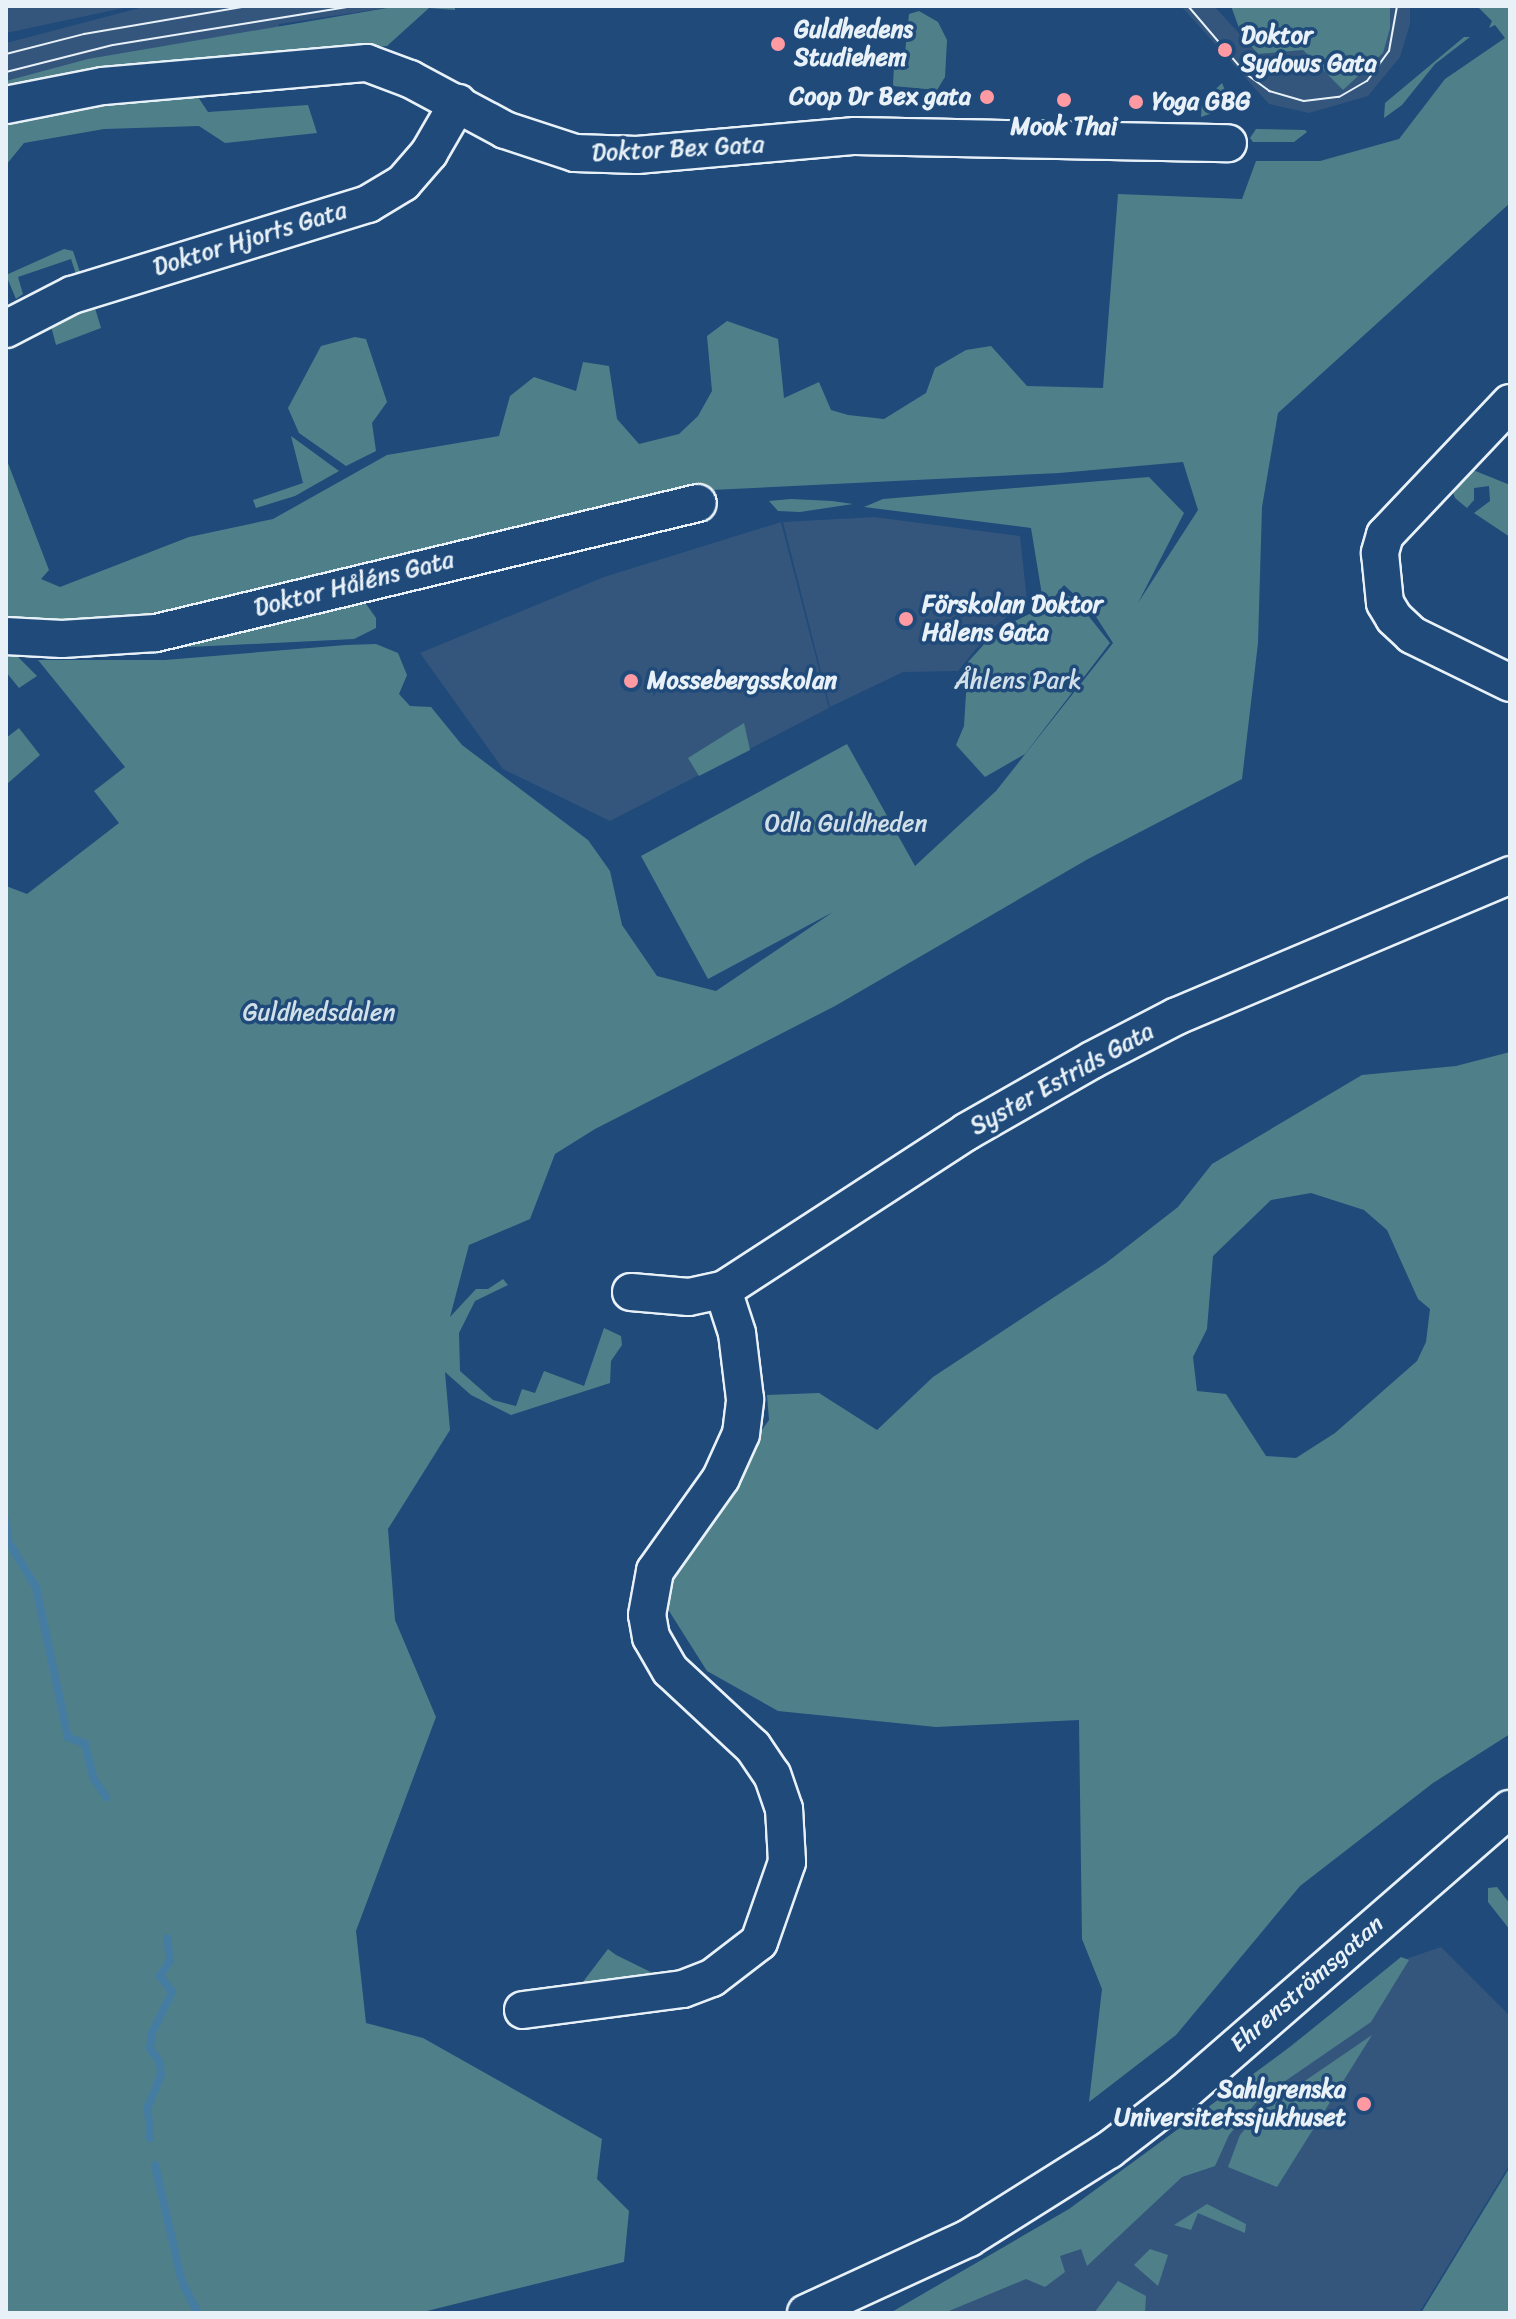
<!DOCTYPE html>
<html>
<head>
<meta charset="utf-8">
<style>
  body { margin:0 }
  #map { position:relative; width:1516px; height:2319px; overflow:hidden; background:#1f4a7a; font-family:Sriracha,sans-serif }
  div>[style] { position:absolute }
  [style*='--x'] { left:calc(var(--x)*1px); top:calc(var(--y)*1px); width:calc(var(--w)*1px); rotate:calc(var(--a)*1deg) }
  .built>* { inset:0; background:#34567d }
  .green>* { inset:0; background:#4f808a }
  .stream>* { height:8px; margin:-4px; padding:0 4px; transform-origin:4px; border-radius:4px; background:#457ca2 }
  .roads { filter:drop-shadow(2px 0 #e8f1f8) drop-shadow(-2px 0 #e8f1f8) drop-shadow(0 2px #e8f1f8) drop-shadow(0 -2px #e8f1f8) }
  .minor>* { height:36px; margin:-18px; padding:0 18px; transform-origin:18px; border-radius:18px; background:#1f4a7a }
  .tram>* { height:2px; margin:-1px; padding:0 1px; transform-origin:1px; border-radius:1px; background:#e8f1f8 }
  .dots>* { width:22px; height:22px; translate:-50% -50%; box-sizing:border-box; border:4px solid #1f4a7a; border-radius:50% }
  span { translate:-50% -50%; white-space:nowrap; text-align:center; line-height:1.15; -webkit-text-stroke:7px #1f4a7a; paint-order:stroke }
  .poi-label { font-size:24px; color:#e8f1f8; font-weight:700 }
  .left { translate:0 -50%; text-align:left }
  .right { translate:-100% -50%; text-align:right }
  .street-label { font-size:24px; color:#e8f1f8 }
  .park-label { font-size:24px; color:#d1e0e8 }
  .frame { position:absolute; inset:0; border:8px solid #e8f1f8; pointer-events:none }
</style>
</head>
<body>
<div id="map">
  <div class="built">
    <div style="clip-path:polygon(6px 6px,133px 6px,6px 33px)"></div>
    <div style="clip-path:polygon(147px 6px,399px 6px,279px 24px,282px 53px,6px 99px,6px 43px)"></div>
    <div style="clip-path:polygon(1181px 6px,1214px 6px,1258px 54px,1303px 50px,1343px 90px,1390px 28px,1390px 6px,1410px 6px,1410px 24px,1400px 57px,1368px 96px,1309px 113px,1269px 104px)"></div>
    <div style="clip-path:polygon(874px 517px,1020px 536px,1027px 601px,993px 628px,958px 671px,903px 672px,830px 707px,783px 522px)"></div>
    <div style="clip-path:polygon(781px 522px,829px 708px,610px 821px,503px 769px,420px 653px,604px 577px)"></div>
    <div style="clip-path:polygon(1441px 1947px,1510px 2016px,1510px 2164px,1419px 2313px,901px 2313px,1050px 2232px,1400px 1961px)"></div>
  </div>
  <div class="green">
    <div style="clip-path:polygon(399px 6px,455px 6px,455px 10px,429px 8px,387px 46px,241px 57px,6px 93px,6px 81px,88px 59px)"></div>
    <div style="clip-path:polygon(1231px 6px,1390px 6px,1390px 28px,1383px 53px,1343px 90px,1303px 50px,1258px 54px,1242px 36px)"></div>
    <div style="clip-path:polygon(1477px 6px,1510px 6px,1510px 203px,1278px 413px,1262px 507px,1258px 643px,1242px 779px,1088px 859px,835px 1006px,595px 1129px,555px 1154px,530px 1219px,469px 1245px,450px 1317px,476px 1289px,488px 1289px,503px 1279px,508px 1285px,475px 1301px,459px 1333px,460px 1371px,493px 1400px,516px 1406px,522px 1389px,535px 1393px,544px 1371px,584px 1386px,604px 1328px,621px 1336px,622px 1345px,611px 1361px,610px 1383px,511px 1415px,471px 1395px,445px 1372px,450px 1430px,388px 1529px,395px 1620px,436px 1717px,356px 1931px,366px 2023px,423px 2038px,602px 2139px,597px 2179px,629px 2211px,624px 2262px,419px 2313px,6px 2313px,6px 886px,27px 894px,119px 823px,94px 791px,125px 767px,38px 660px,165px 660px,346px 645px,376px 644px,398px 653px,407px 675px,399px 694px,410px 706px,431px 707px,462px 745px,588px 840px,610px 871px,622px 925px,657px 976px,716px 991px,833px 912px,708px 979px,641px 856px,847px 744px,915px 866px,996px 791px,1113px 643px,1093px 612px,1064px 585px,1048px 605px,1067px 595px,1075px 599px,1110px 643px,1025px 754px,985px 777px,956px 745px,964px 726px,968px 662px,998px 629px,1044px 607px,1031px 528px,864px 507px,883px 499px,1149px 477px,1184px 513px,1138px 603px,1198px 510px,1183px 462px,1059px 473px,711px 490px,175px 618px,6px 628px,6px 458px,49px 570px,41px 579px,60px 587px,189px 537px,273px 519px,387px 455px,499px 436px,510px 396px,534px 377px,576px 391px,583px 362px,609px 366px,617px 419px,639px 444px,679px 434px,698px 416px,712px 391px,707px 336px,727px 321px,778px 339px,784px 398px,819px 382px,831px 410px,848px 415px,884px 419px,926px 393px,935px 368px,966px 350px,991px 346px,1027px 386px,1103px 388px,1118px 194px,1242px 199px,1256px 161px,1320px 161px,1399px 139px,1445px 79px,1505px 38px,1495px 25px,1489px 28px,1492px 21px)"></div>
    <div style="clip-path:polygon(919px 11px,938px 22px,947px 40px,945px 77px,937px 90px,893px 86px,894px 64px,904px 63px,909px 14px)"></div>
    <div style="clip-path:polygon(1464px 37px,1470px 37px,1435px 64px,1402px 105px,1384px 118px,1385px 103px)"></div>
    <div style="clip-path:polygon(1222px 83px,1228px 97px,1215px 112px,1201px 117px,1202px 102px)"></div>
    <div style="clip-path:polygon(181px 95px,198px 97px,208px 112px,308px 105px,317px 133px,225px 143px,199px 126px,104px 129px,24px 143px,6px 165px,6px 125px,70px 108px)"></div>
    <div style="clip-path:polygon(1256px 129px,1305px 130px,1307px 132px,1294px 142px,1253px 142px,1250px 138px)"></div>
    <div style="clip-path:polygon(64px 249px,73px 251px,81px 275px,77px 277px,71px 259px,18px 277px,23px 294px,16px 299px,6px 275px)"></div>
    <div style="clip-path:polygon(95px 308px,101px 328px,56px 345px,51px 326px)"></div>
    <div style="clip-path:polygon(355px 337px,366px 339px,387px 402px,372px 423px,376px 451px,346px 466px,299px 433px,288px 408px,321px 346px)"></div>
    <div style="clip-path:polygon(291px 436px,339px 471px,295px 496px,256px 508px,253px 500px,303px 483px)"></div>
    <div style="clip-path:polygon(1473px 470px,1510px 485px,1510px 537px,1474px 513px,1490px 501px,1489px 486px,1474px 488px,1474px 500px,1467px 508px,1455px 498px,1451px 487px)"></div>
    <div style="clip-path:polygon(791px 499px,832px 501px,853px 504px,800px 512px,778px 511px,769px 501px)"></div>
    <div style="clip-path:polygon(364px 601px,376px 618px,376px 628px,354px 639px,109px 651px)"></div>
    <div style="clip-path:polygon(6px 655px,17px 656px,37px 676px,19px 688px,6px 672px)"></div>
    <div style="clip-path:polygon(744px 723px,750px 750px,699px 776px,688px 758px)"></div>
    <div style="clip-path:polygon(19px 728px,40px 755px,7px 784px,6px 738px)"></div>
    <div style="clip-path:polygon(evenodd,1510px 1052px,1510px 1734px,1433px 1783px,1300px 1886px,1176px 2035px,1089px 2102px,1102px 1989px,1082px 1939px,1079px 1720px,936px 1727px,778px 1711px,707px 1671px,652px 1584px,769px 1420px,767px 1395px,819px 1393px,877px 1430px,933px 1377px,1106px 1263px,1178px 1207px,1212px 1164px,1362px 1075px,1456px 1066px,1510px 1052px,1311px 1193px,1364px 1210px,1387px 1230px,1418px 1299px,1430px 1309px,1426px 1342px,1417px 1361px,1335px 1433px,1296px 1458px,1266px 1456px,1226px 1394px,1197px 1391px,1193px 1357px,1207px 1329px,1213px 1256px,1271px 1200px,1311px 1193px)"></div>
    <div style="clip-path:polygon(1497px 1887px,1510px 1904px,1510px 1930px,1488px 1902px,1488px 1888px)"></div>
    <div style="clip-path:polygon(608px 1949px,616px 1955px,665px 1979px,576px 1991px)"></div>
    <div style="clip-path:polygon(1401px 1957px,1409px 1960px,1371px 2022px,1259px 2099px,1229px 2135px,1215px 2166px,1182px 2177px,1087px 2266px,1081px 2249px,1060px 2256px,1065px 2272px,1045px 2287px,1026px 2279px,944px 2313px,890px 2313px,1069px 2209px,1290px 2047px)"></div>
    <div style="clip-path:polygon(1372px 2035px,1277px 2187px,1228px 2167px,1240px 2135px,1261px 2111px)"></div>
    <div style="clip-path:polygon(1510px 2167px,1510px 2313px,1421px 2313px)"></div>
    <div style="clip-path:polygon(1207px 2204px,1246px 2224px,1245px 2233px,1198px 2213px,1191px 2230px,1174px 2225px)"></div>
    <div style="clip-path:polygon(1150px 2249px,1168px 2255px,1158px 2286px,1134px 2265px)"></div>
    <div style="clip-path:polygon(1118px 2281px,1146px 2296px,1145px 2313px,1094px 2313px)"></div>
  </div>
  <div class="stream">
    <div style="--x:6;--y:1520;--w:21;--a:85"></div>
    <div style="--x:8;--y:1541;--w:54;--a:58.7"></div>
    <div style="--x:36;--y:1587;--w:153;--a:78"></div>
    <div style="--x:68;--y:1737;--w:18;--a:22"></div>
    <div style="--x:85;--y:1744;--w:36;--a:76"></div>
    <div style="--x:94;--y:1779;--w:22;--a:56"></div>
    <div style="--x:150;--y:2138;--w:31;--a:-94"></div>
    <div style="--x:148;--y:2107;--w:35;--a:-68"></div>
    <div style="--x:161;--y:2075;--w:12;--a:-95"></div>
    <div style="--x:160;--y:2063;--w:18;--a:-124"></div>
    <div style="--x:150;--y:2048;--w:15;--a:-82"></div>
    <div style="--x:152;--y:2033;--w:46;--a:-64"></div>
    <div style="--x:172;--y:1992;--w:20;--a:-127"></div>
    <div style="--x:160;--y:1976;--w:18;--a:-56"></div>
    <div style="--x:170;--y:1961;--w:23;--a:-97"></div>
    <div style="--x:155;--y:2165;--w:116;--a:77"></div>
    <div style="--x:183;--y:2284;--w:33;--a:63"></div>
  </div>
  <div class="roads">
    <div class="minor">
      <div style="--x:6;--y:105;--w:99;--a:-11.1"></div>
      <div style="--x:103;--y:86;--w:265;--a:-5"></div>
      <div style="--x:367;--y:63;--w:46;--a:20.4"></div>
      <div style="--x:410;--y:79;--w:108;--a:28.2"></div>
      <div style="--x:505;--y:130;--w:74;--a:18.2"></div>
      <div style="--x:575;--y:153;--w:62;--a:1.8"></div>
      <div style="--x:637;--y:155;--w:219;--a:-5"></div>
      <div style="--x:855;--y:136;--w:373;--a:1.1"></div>
      <div style="--x:6;--y:329;--w:74;--a:-27.3"></div>
      <div style="--x:72;--y:295;--w:310;--a:-17.1"></div>
      <div style="--x:368;--y:204;--w:41;--a:-31"></div>
      <div style="--x:403;--y:183;--w:40;--a:-49"></div>
      <div style="--x:429;--y:153;--w:58;--a:-59.9"></div>
      <div style="--x:1510;--y:403;--w:182;--a:133.4"></div>
      <div style="--x:1385;--y:535;--w:19;--a:106"></div>
      <div style="--x:1380;--y:553;--w:50;--a:84.3"></div>
      <div style="--x:1385;--y:603;--w:17;--a:59"></div>
      <div style="--x:1394;--y:618;--w:25;--a:43"></div>
      <div style="--x:1412;--y:635;--w:109;--a:26.1"></div>
      <div style="--x:6;--y:636;--w:56;--a:3.1"></div>
      <div style="--x:62;--y:639;--w:94;--a:-3.7"></div>
      <div style="--x:156;--y:633;--w:557;--a:-13.49"></div>
      <div style="--x:631;--y:1292;--w:58;--a:4.9"></div>
      <div style="--x:689;--y:1297;--w:35;--a:-12"></div>
      <div style="--x:723;--y:1290;--w:290;--a:-33"></div>
      <div style="--x:966;--y:1132;--w:145;--a:-29.7"></div>
      <div style="--x:1092;--y:1060;--w:96;--a:-27.4"></div>
      <div style="--x:1177;--y:1016;--w:362;--a:-22.9"></div>
      <div style="--x:523;--y:2010;--w:161;--a:-7.5"></div>
      <div style="--x:683;--y:1989;--w:31;--a:-21"></div>
      <div style="--x:712;--y:1978;--w:59;--a:-37.5"></div>
      <div style="--x:759;--y:1942;--w:85;--a:-70.7"></div>
      <div style="--x:787;--y:1862;--w:53;--a:-93.2"></div>
      <div style="--x:784;--y:1809;--w:36;--a:-109"></div>
      <div style="--x:772;--y:1775;--w:34;--a:-124"></div>
      <div style="--x:753;--y:1747;--w:113;--a:-137.1"></div>
      <div style="--x:670;--y:1670;--w:38;--a:-120"></div>
      <div style="--x:651;--y:1637;--w:22;--a:-100"></div>
      <div style="--x:647;--y:1615;--w:45;--a:-79.7"></div>
      <div style="--x:655;--y:1571;--w:114;--a:-54.6"></div>
      <div style="--x:721;--y:1478;--w:48;--a:-65.6"></div>
      <div style="--x:741;--y:1434;--w:35;--a:-83"></div>
      <div style="--x:745;--y:1399;--w:66;--a:-96.9"></div>
      <div style="--x:737;--y:1333;--w:45;--a:-108"></div>
      <div style="--x:806;--y:2313;--w:179;--a:-24.7"></div>
      <div style="--x:969;--y:2238;--w:165;--a:-32.2"></div>
      <div style="--x:1109;--y:2150;--w:93;--a:-37.6"></div>
      <div style="--x:1183;--y:2093;--w:433;--a:-41"></div>
    </div>
  </div>
  <div class="tram">
    <div style="--x:1188;--y:6;--w:89;--a:49.5"></div>
    <div style="--x:1246;--y:74;--w:29;--a:36"></div>
    <div style="--x:1269;--y:91;--w:36;--a:16"></div>
    <div style="--x:1304;--y:101;--w:35;--a:-7"></div>
    <div style="--x:1339;--y:97;--w:32;--a:-30"></div>
    <div style="--x:1367;--y:81;--w:37;--a:-54"></div>
    <div style="--x:1389;--y:51;--w:46;--a:-79.9"></div>
    <div style="--x:6;--y:54;--w:81;--a:-14.4"></div>
    <div style="--x:84;--y:34;--w:166;--a:-9.7"></div>
    <div style="--x:6;--y:72;--w:110;--a:-14.2"></div>
    <div style="--x:113;--y:45;--w:245;--a:-9.2"></div>
  </div>
  <div class="dots">
    <div style="left:778px;top:44px;background:#ff9aa2"></div>
    <div style="left:1225px;top:50px;background:#ff9aa2"></div>
    <div style="left:987px;top:97px;background:#ff9aa2"></div>
    <div style="left:1064px;top:100px;background:#ff9aa2"></div>
    <div style="left:1136px;top:102px;background:#ff9aa2"></div>
    <div style="left:906px;top:619px;background:#ff9aa2"></div>
    <div style="left:631px;top:681px;background:#ff9aa2"></div>
    <div style="left:1364px;top:2104px;background:#ff9aa2"></div>
  </div>
  <div class="poi-label">
    <span class="left" style="left:794px;top:44px">Guldhedens<br>Studiehem</span>
    <span class="left" style="left:1241px;top:50px">Doktor<br>Sydows Gata</span>
    <span class="right" style="left:971px;top:97px">Coop Dr Bex gata</span>
    <span class="left" style="left:1152px;top:102px">Yoga GBG</span>
    <span style="left:1064px;top:127px">Mook Thai</span>
    <span class="left" style="left:922px;top:619px">Förskolan Doktor<br>Hålens Gata</span>
    <span class="left" style="left:647px;top:681px">Mossebergsskolan</span>
    <span class="right" style="left:1346px;top:2104px">Sahlgrenska<br>Universitetssjukhuset</span>
  </div>
  <div class="street-label">
    <span style="left:678px;top:149px;rotate:-3deg">Doktor Bex Gata</span>
    <span style="left:250px;top:239px;rotate:-17deg">Doktor Hjorts Gata</span>
    <span style="left:354px;top:584px;rotate:-14deg">Doktor Håléns Gata</span>
    <span style="left:1062px;top:1079px;rotate:-29deg">Syster Estrids Gata</span>
    <span style="left:1307px;top:1984px;rotate:-41deg">Ehrenströmsgatan</span>
  </div>
  <div class="park-label">
    <span style="left:1018px;top:681px">Åhlens Park</span>
    <span style="left:846px;top:824px">Odla Guldheden</span>
    <span style="left:319px;top:1013px">Guldhedsdalen</span>
  </div>
  <div class="frame"></div>
</div>
</body>
</html>
